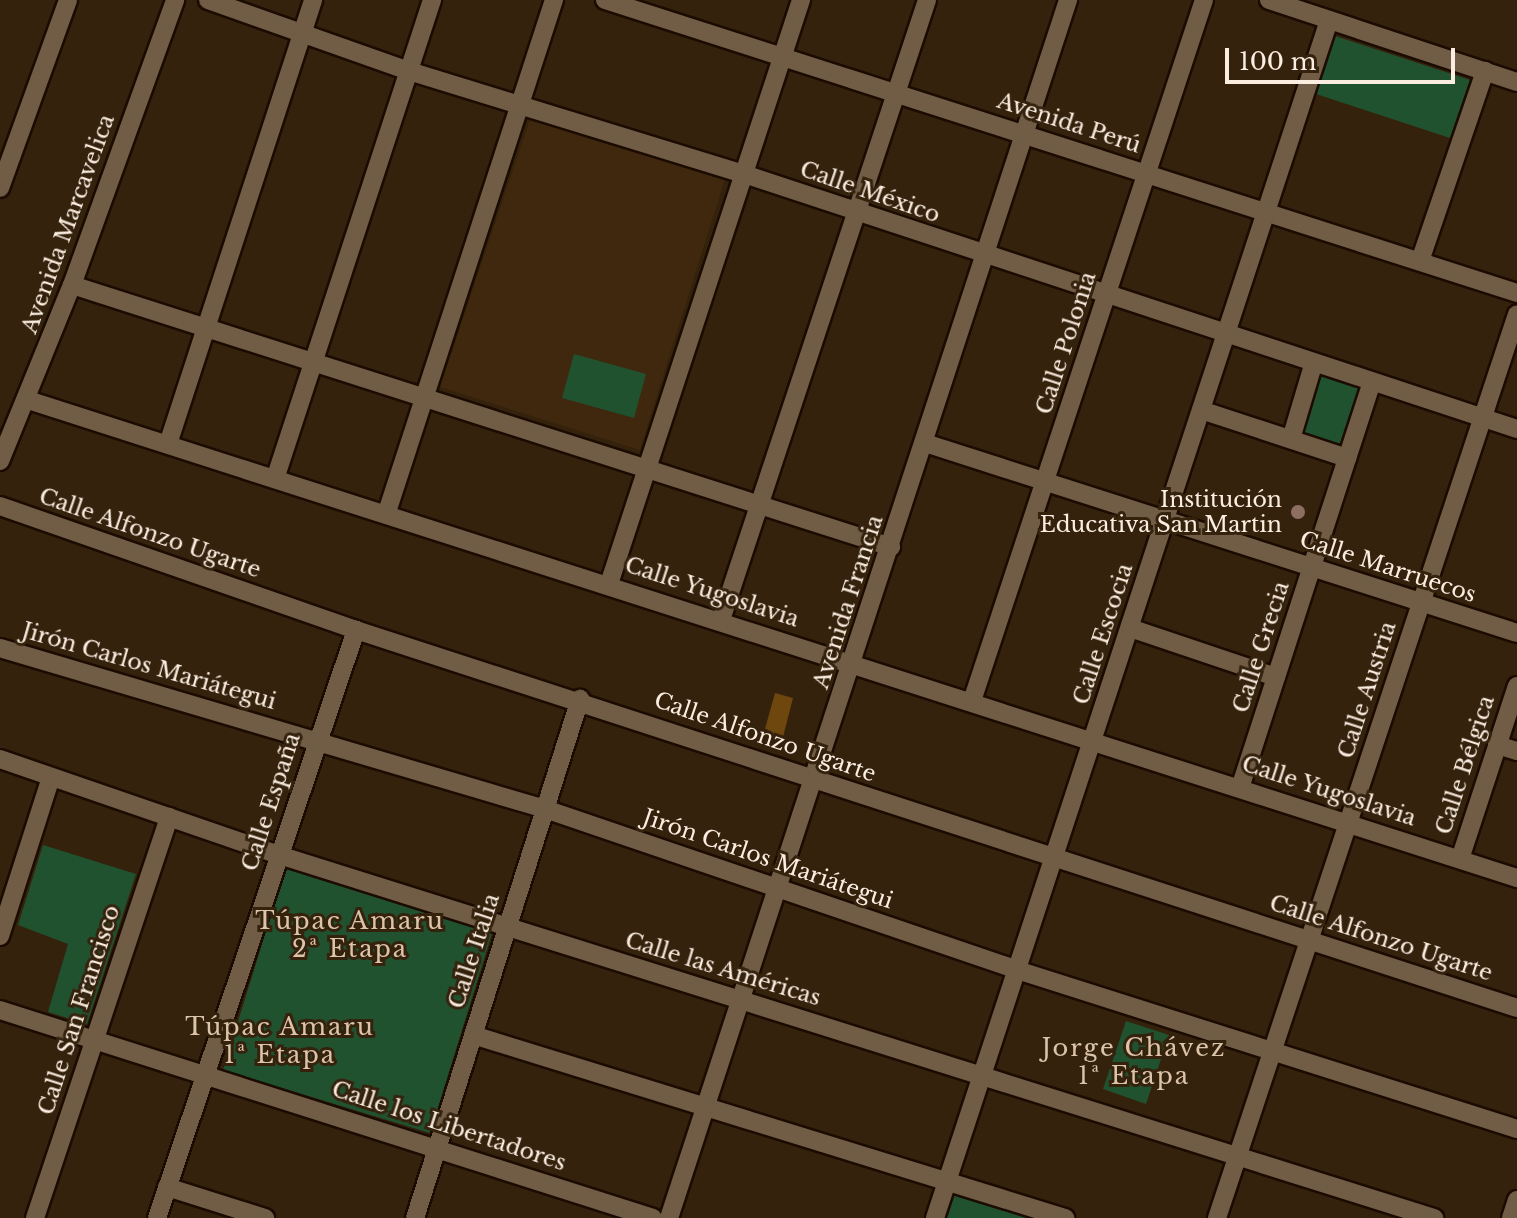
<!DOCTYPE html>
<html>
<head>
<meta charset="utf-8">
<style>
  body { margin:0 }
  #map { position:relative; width:1517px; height:1218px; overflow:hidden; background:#34220d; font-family:"Libre Baskerville",serif }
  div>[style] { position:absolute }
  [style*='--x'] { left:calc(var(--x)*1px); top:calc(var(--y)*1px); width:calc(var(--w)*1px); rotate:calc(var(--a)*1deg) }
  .built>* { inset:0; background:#3f280d }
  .green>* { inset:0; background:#215230 }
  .building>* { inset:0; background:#6d470d }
  .roads { filter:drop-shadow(2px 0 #1b0b00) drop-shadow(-2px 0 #1b0b00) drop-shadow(0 2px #1b0b00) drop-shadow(0 -2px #1b0b00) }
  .minor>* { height:18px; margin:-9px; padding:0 9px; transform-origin:9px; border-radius:9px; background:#715c46 }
  .dots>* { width:22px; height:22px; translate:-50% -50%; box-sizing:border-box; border:4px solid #34220d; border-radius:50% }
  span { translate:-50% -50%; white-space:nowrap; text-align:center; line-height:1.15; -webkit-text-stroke:6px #34220d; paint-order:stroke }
  .street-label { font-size:22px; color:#fbeee1 }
  .poi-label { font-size:22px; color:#fbeee1 }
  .right { translate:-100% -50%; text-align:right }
  .neighbourhood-label { font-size:24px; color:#dcc4ab; letter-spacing:2px }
  .scale { position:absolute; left:1225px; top:48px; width:230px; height:36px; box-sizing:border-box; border:4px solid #fbeee1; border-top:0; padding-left:10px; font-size:24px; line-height:28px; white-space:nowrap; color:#fbeee1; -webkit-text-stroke:6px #34220d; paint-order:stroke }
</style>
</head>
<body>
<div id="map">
  <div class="built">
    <div style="clip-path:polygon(530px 119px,725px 179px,640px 450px,440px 387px)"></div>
  </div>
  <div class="green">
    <div style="clip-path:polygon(1335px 36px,1470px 80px,1450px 138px,1316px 94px)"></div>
    <div style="clip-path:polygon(574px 354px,646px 374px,634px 418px,562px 398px)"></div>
    <div style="clip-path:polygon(1315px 372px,1363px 386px,1344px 448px,1296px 432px)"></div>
    <div style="clip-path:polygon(43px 845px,136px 874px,87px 1024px,48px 1012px,68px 944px,18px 925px)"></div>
    <div style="clip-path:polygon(286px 867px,493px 930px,430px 1133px,223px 1070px)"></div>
    <div style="clip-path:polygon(1126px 1021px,1169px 1035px,1146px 1104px,1103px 1089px)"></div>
    <div style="clip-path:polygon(946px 1182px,1065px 1218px,936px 1218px)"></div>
  </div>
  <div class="building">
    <div style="clip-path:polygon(775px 693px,793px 698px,782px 741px,763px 736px)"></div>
  </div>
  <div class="roads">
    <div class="minor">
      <div style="--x:208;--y:0;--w:213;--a:19.5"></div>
      <div style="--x:409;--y:71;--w:350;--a:17.1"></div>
      <div style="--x:744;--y:174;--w:814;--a:18.26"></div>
      <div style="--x:605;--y:0;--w:958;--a:17.81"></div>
      <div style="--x:1269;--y:0;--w:261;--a:18.3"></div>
      <div style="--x:0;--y:188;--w:200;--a:-70.1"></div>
      <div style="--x:1420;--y:261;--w:201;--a:-71.1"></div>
      <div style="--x:72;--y:285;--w:860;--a:17.74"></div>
      <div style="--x:28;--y:400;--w:1564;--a:17.8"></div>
      <div style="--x:1201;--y:410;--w:154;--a:18.2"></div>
      <div style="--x:1291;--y:439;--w:77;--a:-73.4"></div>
      <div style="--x:169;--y:441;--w:464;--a:-71.9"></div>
      <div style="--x:925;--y:443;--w:622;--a:17.79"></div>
      <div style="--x:0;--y:461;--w:190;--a:-67.8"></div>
      <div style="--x:72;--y:285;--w:303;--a:-70.1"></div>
      <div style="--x:276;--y:476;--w:501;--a:-71.85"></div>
      <div style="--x:0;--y:506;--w:377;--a:19.2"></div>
      <div style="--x:356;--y:630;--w:1221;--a:18.03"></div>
      <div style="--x:387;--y:512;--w:539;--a:-71.94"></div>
      <div style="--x:609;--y:584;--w:615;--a:-71.8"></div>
      <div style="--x:721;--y:620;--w:653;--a:-71.62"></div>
      <div style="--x:1130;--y:628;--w:154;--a:18.6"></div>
      <div style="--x:0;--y:648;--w:568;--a:16.46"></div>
      <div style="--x:545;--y:809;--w:499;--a:18.8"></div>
      <div style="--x:1017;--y:970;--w:525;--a:17.64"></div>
      <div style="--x:972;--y:701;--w:738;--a:-71.69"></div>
      <div style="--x:1497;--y:745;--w:21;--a:17"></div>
      <div style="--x:0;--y:759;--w:295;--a:19"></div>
      <div style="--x:279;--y:855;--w:1211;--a:17.45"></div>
      <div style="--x:1240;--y:788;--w:425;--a:-72"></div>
      <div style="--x:1460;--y:859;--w:182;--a:-71.8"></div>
      <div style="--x:0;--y:936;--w:167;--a:-72.2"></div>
      <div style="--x:0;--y:1010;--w:685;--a:17.67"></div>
      <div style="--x:473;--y:1035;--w:620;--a:17.18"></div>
      <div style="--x:167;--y:1187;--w:103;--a:17.6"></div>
      <div style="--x:35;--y:1218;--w:423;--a:-71.5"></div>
      <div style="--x:157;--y:1218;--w:621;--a:-71.3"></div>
      <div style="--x:415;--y:1218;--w:545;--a:-72.36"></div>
      <div style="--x:669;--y:1218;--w:1282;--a:-71.86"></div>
      <div style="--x:935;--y:1218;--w:1261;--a:-71.79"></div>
      <div style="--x:1217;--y:1218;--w:952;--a:-71.64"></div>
      <div style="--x:1511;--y:1218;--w:19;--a:-72"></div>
    </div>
  </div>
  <div class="dots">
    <div style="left:1298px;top:512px;background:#8d6e63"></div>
  </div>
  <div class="street-label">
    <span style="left:1069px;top:123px;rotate:18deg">Avenida Perú</span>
    <span style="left:870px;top:192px;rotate:19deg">Calle México</span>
    <span style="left:68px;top:224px;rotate:-70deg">Avenida Marcavelica</span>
    <span style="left:1066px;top:343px;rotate:-72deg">Calle Polonia</span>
    <span style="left:150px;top:533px;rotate:19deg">Calle Alfonzo Ugarte</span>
    <span style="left:1388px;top:567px;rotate:18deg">Calle Marruecos</span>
    <span style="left:712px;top:592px;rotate:18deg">Calle Yugoslavia</span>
    <span style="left:848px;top:602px;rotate:-72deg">Avenida Francia</span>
    <span style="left:1103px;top:634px;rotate:-72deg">Calle Escocia</span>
    <span style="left:1261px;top:647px;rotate:-72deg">Calle Grecia</span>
    <span style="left:149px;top:666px;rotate:16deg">Jirón Carlos Mariátegui</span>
    <span style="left:1367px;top:690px;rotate:-72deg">Calle Austria</span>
    <span style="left:765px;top:737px;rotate:19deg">Calle Alfonzo Ugarte</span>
    <span style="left:1465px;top:765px;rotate:-72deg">Calle Bélgica</span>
    <span style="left:1329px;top:791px;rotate:18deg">Calle Yugoslavia</span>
    <span style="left:271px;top:802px;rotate:-72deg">Calle España</span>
    <span style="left:768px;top:859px;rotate:19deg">Jirón Carlos Mariátegui</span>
    <span style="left:1381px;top:938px;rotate:18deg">Calle Alfonzo Ugarte</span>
    <span style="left:474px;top:951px;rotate:-72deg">Calle Italia</span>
    <span style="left:723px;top:969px;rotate:17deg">Calle las Américas</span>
    <span style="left:79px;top:1010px;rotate:-72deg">Calle San Francisco</span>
    <span style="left:449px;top:1126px;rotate:18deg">Calle los Libertadores</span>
  </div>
  <div class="poi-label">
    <span class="right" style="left:1282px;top:512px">Institución<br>Educativa San Martin</span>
  </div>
  <div class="neighbourhood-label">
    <span style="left:350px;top:935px">Túpac Amaru<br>2ª Etapa</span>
    <span style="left:280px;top:1041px">Túpac Amaru<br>1ª Etapa</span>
    <span style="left:1134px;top:1062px">Jorge Chávez<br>1ª Etapa</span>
  </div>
  <div class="scale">100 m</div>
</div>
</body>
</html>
